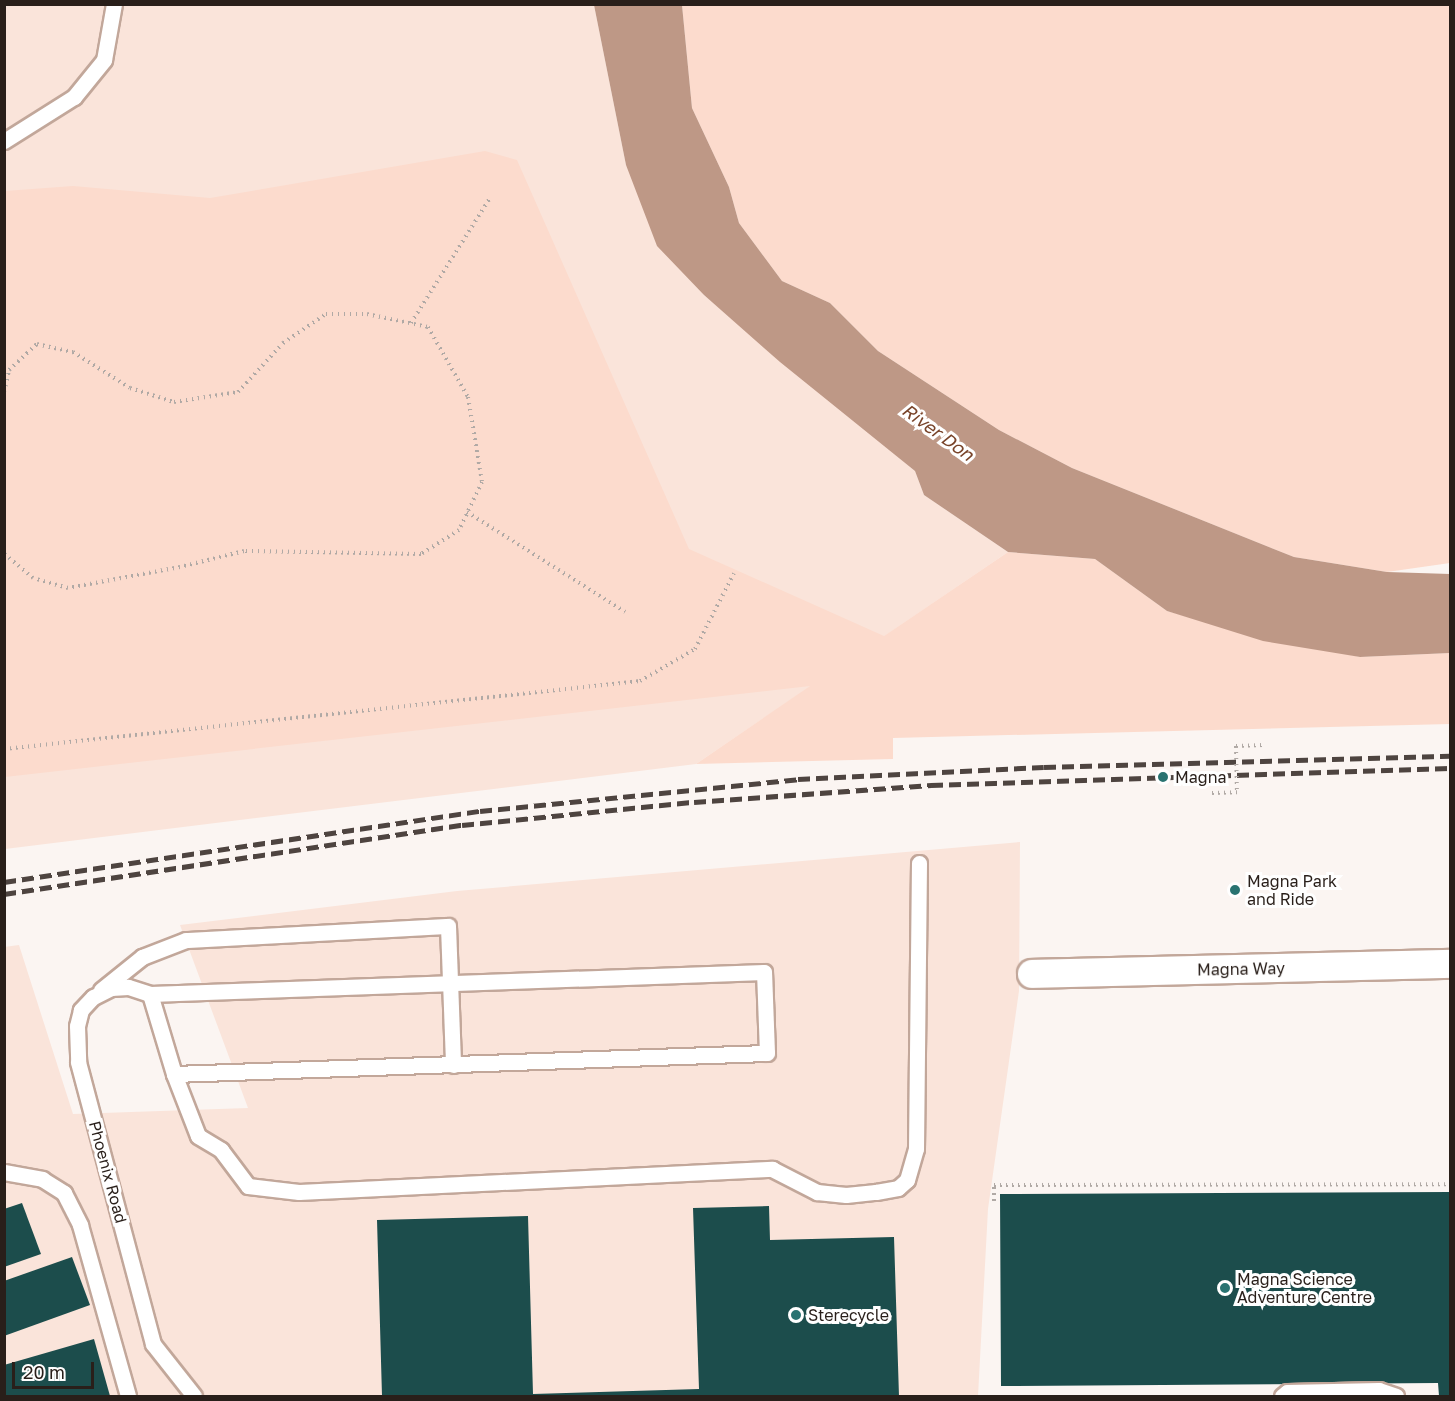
<!DOCTYPE html>
<html>
<head>
<meta charset="utf-8">
<style>
  body { margin:0 }
  #map { position:relative; width:1455px; height:1401px; overflow:hidden; background:#fbf5f2; font-family:"Golos Text",sans-serif }
  div>[style] { position:absolute }
  [style*='--x'] { left:calc(var(--x)*1px); top:calc(var(--y)*1px); width:calc(var(--w)*1px); rotate:calc(var(--a)*1deg) }
  .built>* { inset:0; background:#fae4da }
  .green>* { inset:0; background:#fcdbcd }
  .water>* { inset:0; background:#be9886 }
  .building>* { inset:0; background:#1c4d4c }
  .path>* { height:4px; margin-top:-2px; transform-origin:0; background:repeating-linear-gradient(90deg,#b0a9a5 0 1.5px,transparent 0 6px) }
  .roads { filter:drop-shadow(2px 0 #c2a79a) drop-shadow(-2px 0 #c2a79a) drop-shadow(0 2px #c2a79a) drop-shadow(0 -2px #c2a79a) }
  .lane>* { height:15px; margin:-7.5px; padding:0 7.5px; transform-origin:7.5px; border-radius:7.5px; background:#fff }
  .street>* { height:28px; margin:-14px; padding:0 14px; transform-origin:14px; border-radius:14px; background:#fff }
  .rail>* { height:4.5px; margin-top:-2.25px; transform-origin:0; background:repeating-linear-gradient(90deg,#4e4440 0 12px,transparent 0 18px) }
  .path-bridge>* { height:4px; margin-top:-2px; transform-origin:0; background:repeating-linear-gradient(90deg,#b0a9a5 0 1.5px,transparent 0 6px) }
  .dots>* { width:16px; height:16px; translate:-50% -50%; box-sizing:border-box; border:3px solid #fff; border-radius:50% }
  span { translate:-50% -50%; white-space:nowrap; text-align:center; line-height:1.15; -webkit-text-stroke:6px #fff; paint-order:stroke }
  .poi-label { font-size:16px; color:#291f1a }
  .left { translate:0 -50%; text-align:left }
  .street-label { font-size:16px; color:#291f1a }
  .water-label { font-size:18px; color:#79442a; font-style:italic }
  .frame { position:absolute; inset:0; border:6px solid #291f1a; pointer-events:none }
  .scale { position:absolute; left:12px; top:1362px; width:82px; height:27px; box-sizing:border-box; border:3px solid #291f1a; border-top:0; padding-left:8px; font-size:18px; line-height:21px; white-space:nowrap; color:#291f1a; -webkit-text-stroke:4px #fff; paint-order:stroke }
</style>
</head>
<body>
<div id="map">
  <div class="built">
    <div style="clip-path:polygon(4px 5px,594px 5px,626px 165px,704px 295px,915px 471px,924px 495px,1008px 552px,696px 764px,5px 849px)"></div>
    <div style="clip-path:polygon(1020px 842px,1019px 991px,988px 1209px,978px 1396px,5px 1396px,4px 947px,19px 945px,73px 1114px,248px 1108px,180px 925px,457px 891px)"></div>
  </div>
  <div class="green">
    <div style="clip-path:polygon(682px 5px,1450px 5px,1450px 563px,1387px 572px,1294px 557px,1072px 468px,999px 430px,878px 351px,830px 303px,782px 281px,739px 223px,729px 187px,692px 108px)"></div>
    <div style="clip-path:polygon(485px 151px,517px 160px,689px 549px,884px 636px,1008px 552px,1095px 559px,1167px 611px,1215px 624px,1360px 657px,1450px 653px,1450px 724px,893px 738px,893px 759px,696px 764px,810px 686px,5px 777px,5px 191px,73px 186px,210px 198px)"></div>
  </div>
  <div class="water">
    <div style="clip-path:polygon(594px 5px,682px 5px,692px 108px,729px 187px,739px 223px,782px 281px,830px 303px,878px 351px,999px 430px,1072px 468px,1294px 557px,1387px 572px,1450px 574px,1450px 653px,1360px 657px,1263px 641px,1167px 611px,1095px 559px,1008px 552px,924px 495px,915px 471px,780px 362px,704px 295px,657px 246px,626px 165px)"></div>
  </div>
  <div class="building">
    <div style="clip-path:polygon(1450px 1192px,1450px 1396px,1439px 1396px,1438px 1383px,1001px 1386px,1000px 1194px)"></div>
    <div style="clip-path:polygon(22px 1203px,41px 1254px,4px 1267px,4px 1209px)"></div>
    <div style="clip-path:polygon(769px 1206px,770px 1240px,894px 1237px,899px 1396px,382px 1396px,377px 1220px,528px 1216px,533px 1394px,699px 1389px,693px 1208px)"></div>
    <div style="clip-path:polygon(72px 1257px,90px 1305px,4px 1336px,4px 1281px)"></div>
    <div style="clip-path:polygon(94px 1339px,110px 1396px,4px 1396px,4px 1365px)"></div>
  </div>
  <div class="path">
    <div style="--x:411;--y:323;--w:148;--a:-57.7"></div>
    <div style="--x:4;--y:392;--w:23;--a:-77"></div>
    <div style="--x:9;--y:370;--w:38;--a:-43"></div>
    <div style="--x:37;--y:344;--w:37;--a:13"></div>
    <div style="--x:73;--y:352;--w:67;--a:32.3"></div>
    <div style="--x:130;--y:388;--w:46;--a:17.7"></div>
    <div style="--x:174;--y:402;--w:65;--a:-8.9"></div>
    <div style="--x:238;--y:392;--w:67;--a:-47.4"></div>
    <div style="--x:283;--y:343;--w:52;--a:-34"></div>
    <div style="--x:326;--y:314;--w:41;--a:0"></div>
    <div style="--x:367;--y:314;--w:62;--a:12"></div>
    <div style="--x:428;--y:327;--w:81;--a:60.3"></div>
    <div style="--x:468;--y:397;--w:86;--a:80.6"></div>
    <div style="--x:482;--y:482;--w:53;--a:115.6"></div>
    <div style="--x:459;--y:530;--w:45;--a:147.7"></div>
    <div style="--x:421;--y:554;--w:177;--a:-179"></div>
    <div style="--x:244;--y:551;--w:66;--a:166"></div>
    <div style="--x:180;--y:567;--w:114;--a:169.4"></div>
    <div style="--x:68;--y:588;--w:36;--a:-164"></div>
    <div style="--x:33;--y:578;--w:38;--a:-140"></div>
    <div style="--x:467;--y:512;--w:187;--a:32.3"></div>
    <div style="--x:1236;--y:746;--w:27;--a:-2"></div>
    <div style="--x:4;--y:749;--w:640;--a:-6.1"></div>
    <div style="--x:640;--y:681;--w:64;--a:-30.2"></div>
    <div style="--x:695;--y:649;--w:85;--a:-62.8"></div>
    <div style="--x:1212;--y:793;--w:25;--a:-2"></div>
    <div style="--x:994;--y:1201;--w:16;--a:-90"></div>
    <div style="--x:994;--y:1185;--w:456;--a:-0.1"></div>
  </div>
  <div class="roads">
    <div class="lane">
      <div style="--x:4;--y:141;--w:83;--a:-32.2"></div>
      <div style="--x:74;--y:97;--w:48;--a:-51"></div>
      <div style="--x:104;--y:60;--w:57;--a:-79.9"></div>
      <div style="--x:101;--y:990;--w:53;--a:-38.8"></div>
      <div style="--x:142;--y:957;--w:47;--a:-21.1"></div>
      <div style="--x:186;--y:940;--w:262;--a:-3.1"></div>
      <div style="--x:448;--y:926;--w:139;--a:87.9"></div>
      <div style="--x:150;--y:994;--w:84;--a:73.3"></div>
      <div style="--x:174;--y:1074;--w:66;--a:68.8"></div>
      <div style="--x:198;--y:1136;--w:27;--a:31"></div>
      <div style="--x:221;--y:1150;--w:45;--a:53.1"></div>
      <div style="--x:248;--y:1186;--w:51;--a:6.7"></div>
      <div style="--x:299;--y:1192;--w:474;--a:-2.8"></div>
      <div style="--x:772;--y:1169;--w:51;--a:27.1"></div>
      <div style="--x:817;--y:1192;--w:29;--a:6"></div>
      <div style="--x:846;--y:1195;--w:30;--a:-6"></div>
      <div style="--x:876;--y:1192;--w:22;--a:-10"></div>
      <div style="--x:898;--y:1188;--w:12;--a:-42"></div>
      <div style="--x:907;--y:1180;--w:32;--a:-74"></div>
      <div style="--x:916;--y:1149;--w:286;--a:-89.4"></div>
      <div style="--x:174;--y:1074;--w:593;--a:-2.03"></div>
      <div style="--x:767;--y:1053;--w:81;--a:-92.1"></div>
      <div style="--x:764;--y:972;--w:614;--a:177.95"></div>
      <div style="--x:150;--y:994;--w:23;--a:-162"></div>
      <div style="--x:128;--y:987;--w:17;--a:177"></div>
      <div style="--x:111;--y:988;--w:20;--a:153"></div>
      <div style="--x:93;--y:997;--w:18;--a:133"></div>
      <div style="--x:81;--y:1010;--w:16;--a:104"></div>
      <div style="--x:77;--y:1026;--w:36;--a:88"></div>
      <div style="--x:78;--y:1062;--w:292;--a:75.1"></div>
      <div style="--x:153;--y:1344;--w:66;--a:51.7"></div>
      <div style="--x:4;--y:1172;--w:39;--a:10"></div>
      <div style="--x:42;--y:1179;--w:26;--a:32"></div>
      <div style="--x:64;--y:1193;--w:36;--a:63"></div>
      <div style="--x:80;--y:1225;--w:178;--a:74.3"></div>
      <div style="--x:1282;--y:1396;--w:6;--a:-39"></div>
      <div style="--x:1287;--y:1392;--w:92;--a:-1.2"></div>
      <div style="--x:1379;--y:1390;--w:18;--a:19"></div>
    </div>
    <div class="street">
      <div style="--x:1032;--y:974;--w:418;--a:-1.4"></div>
    </div>
  </div>
  <div class="rail">
    <div style="--x:4;--y:882;--w:481;--a:-8.5"></div>
    <div style="--x:480;--y:811;--w:320;--a:-5.7"></div>
    <div style="--x:798;--y:779;--w:246;--a:-2.8"></div>
    <div style="--x:1044;--y:767;--w:406;--a:-1.6"></div>
    <div style="--x:4;--y:894;--w:463;--a:-8.6"></div>
    <div style="--x:462;--y:825;--w:233;--a:-5.7"></div>
    <div style="--x:694;--y:802;--w:238;--a:-4.1"></div>
    <div style="--x:931;--y:785;--w:519;--a:-1.88"></div>
  </div>
  <div class="path-bridge">
    <div style="--x:1236;--y:746;--w:46;--a:88.8"></div>
  </div>
  <div class="dots">
    <div style="left:1163px;top:777px;background:#297371"></div>
    <div style="left:1235px;top:890px;background:#297371"></div>
    <div style="left:1225px;top:1288px;background:#297371"></div>
    <div style="left:796px;top:1315px;background:#297371"></div>
  </div>
  <div class="poi-label">
    <span class="left" style="left:1175px;top:777px">Magna</span>
    <span class="left" style="left:1247px;top:890px">Magna Park<br>and Ride</span>
    <span class="left" style="left:1237px;top:1288px">Magna Science<br>Adventure Centre</span>
    <span class="left" style="left:808px;top:1315px">Sterecycle</span>
  </div>
  <div class="street-label">
    <span style="left:1241px;top:969px;rotate:-1deg">Magna Way</span>
    <span style="left:108px;top:1172px;rotate:75deg">Phoenix Road</span>
  </div>
  <div class="water-label">
    <span style="left:938px;top:432px;rotate:36deg">River Don</span>
  </div>
  <div class="frame"></div>
  <div class="scale">20 m</div>
</div>
</body>
</html>
